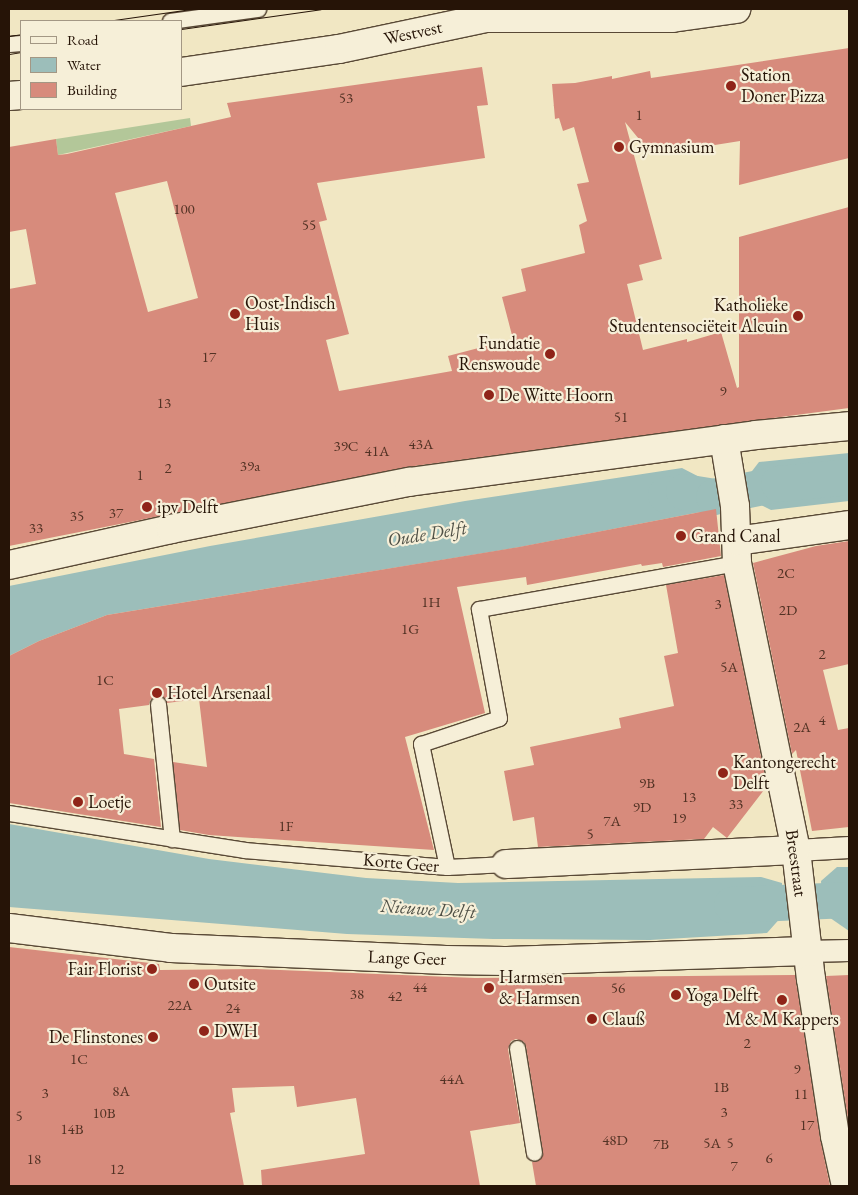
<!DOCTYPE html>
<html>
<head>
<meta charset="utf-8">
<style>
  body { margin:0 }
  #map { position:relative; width:858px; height:1195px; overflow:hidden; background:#f1e7c3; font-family:"EB Garamond",serif }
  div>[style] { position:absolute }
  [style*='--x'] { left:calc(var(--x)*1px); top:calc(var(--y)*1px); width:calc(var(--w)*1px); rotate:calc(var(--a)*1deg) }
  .green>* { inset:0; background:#b3c799 }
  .water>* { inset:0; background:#9cbeba }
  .canal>* { height:36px; margin:-18px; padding:0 18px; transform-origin:18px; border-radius:18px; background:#9cbeba }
  .building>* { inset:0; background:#d78b7c }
  .roads { filter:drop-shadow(1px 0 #594936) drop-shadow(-1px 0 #594936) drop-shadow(0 1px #594936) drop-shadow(0 -1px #594936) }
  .service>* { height:15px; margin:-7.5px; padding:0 7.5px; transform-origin:7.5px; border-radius:7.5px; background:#f6efd8 }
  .pedestrian>* { height:21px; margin:-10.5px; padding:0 10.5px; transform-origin:10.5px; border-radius:10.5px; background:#f6efd8 }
  .minor>* { height:28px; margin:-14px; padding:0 14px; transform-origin:14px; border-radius:14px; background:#f6efd8 }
  .tram>* { height:1px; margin:-0.5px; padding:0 0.5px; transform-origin:0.5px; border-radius:0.5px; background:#261407 }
  .dots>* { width:14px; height:14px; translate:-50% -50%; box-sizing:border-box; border:2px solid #f6efd8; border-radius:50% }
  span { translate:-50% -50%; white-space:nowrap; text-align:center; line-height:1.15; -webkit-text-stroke:4.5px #f6efd8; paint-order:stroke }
  .number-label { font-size:15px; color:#523224 }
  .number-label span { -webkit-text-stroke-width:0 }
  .street-label { font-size:18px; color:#261407 }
  .poi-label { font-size:18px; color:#261407 }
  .left { translate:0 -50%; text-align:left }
  .right { translate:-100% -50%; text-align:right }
  .water-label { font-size:19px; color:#4f5046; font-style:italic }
  .frame { position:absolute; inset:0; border:10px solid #261407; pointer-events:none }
  .legend { position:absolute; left:20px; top:20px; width:162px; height:90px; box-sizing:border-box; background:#f6efd8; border:1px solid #a39784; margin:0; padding:6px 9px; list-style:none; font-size:15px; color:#261407 }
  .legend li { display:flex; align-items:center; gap:10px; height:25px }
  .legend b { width:25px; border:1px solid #a39784 }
</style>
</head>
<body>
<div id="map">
  <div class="green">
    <div style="clip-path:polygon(190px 118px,191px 126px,58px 155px,56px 139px)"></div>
  </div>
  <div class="water">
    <div style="clip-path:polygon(849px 453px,849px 501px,771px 510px,755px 502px,749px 475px,759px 462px)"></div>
    <div style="clip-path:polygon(682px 468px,711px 483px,716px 509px,520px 547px,107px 615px,39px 641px,9px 656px,9px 586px,210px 546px,465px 501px)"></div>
    <div style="clip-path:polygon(9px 824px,209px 859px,366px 878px,458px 883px,761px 877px,782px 883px,783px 915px,767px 933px,650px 940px,493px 939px,347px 934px,9px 907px)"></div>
    <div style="clip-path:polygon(837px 867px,849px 867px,849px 931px,823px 913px,821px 881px)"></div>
  </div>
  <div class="canal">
    <div style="--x:666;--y:495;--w:18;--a:-9"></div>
    <div style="--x:684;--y:492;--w:30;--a:9"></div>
    <div style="--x:714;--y:497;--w:66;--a:-11.3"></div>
    <div style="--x:779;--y:484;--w:70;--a:-5.7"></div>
    <div style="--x:732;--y:905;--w:117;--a:-2.4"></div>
  </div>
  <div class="building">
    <div style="clip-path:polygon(evenodd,849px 48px,849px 158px,739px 185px,740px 141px,652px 155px,625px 122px,662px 259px,639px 265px,643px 280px,627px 284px,643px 350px,687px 339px,687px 342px,721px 332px,737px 388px,739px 387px,739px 237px,849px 207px,849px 408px,407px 467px,9px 546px,9px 289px,36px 284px,26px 229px,9px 232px,9px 147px,56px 139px,58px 155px,67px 154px,231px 117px,227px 103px,482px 67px,488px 105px,477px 106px,485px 158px,317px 183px,327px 220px,319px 222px,349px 334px,326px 340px,339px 391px,452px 371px,448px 356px,513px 339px,502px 297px,526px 291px,521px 269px,585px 253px,579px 225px,587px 221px,577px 184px,589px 182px,574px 127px,563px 131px,559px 118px,555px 119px,552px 84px,575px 83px,612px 76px,612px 79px,650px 71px,651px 78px,849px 48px,167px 181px,198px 298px,148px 312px,115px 193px,167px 181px)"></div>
    <div style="clip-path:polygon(716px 509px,721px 556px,663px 567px,662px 563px,642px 566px,641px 564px,527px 585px,526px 577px,457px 587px,485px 713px,405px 737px,434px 850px,209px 835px,180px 830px,173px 762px,207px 767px,199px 699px,167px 703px,162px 696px,157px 695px,150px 700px,149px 705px,119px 709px,124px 754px,154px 759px,161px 827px,9px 803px,9px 656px,39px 641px,107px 615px,519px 547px)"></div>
    <div style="clip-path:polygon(849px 541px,849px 664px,823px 670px,838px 730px,849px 728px,849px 827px,812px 831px,796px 750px,792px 754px,753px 563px,816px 546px)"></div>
    <div style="clip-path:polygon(724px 575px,767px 786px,727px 838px,713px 827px,704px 839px,538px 847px,534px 817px,513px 821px,504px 771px,534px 765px,530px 747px,621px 728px,619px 718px,674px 706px,664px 656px,678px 653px,666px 585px)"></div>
    <div style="clip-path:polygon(9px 947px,159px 964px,160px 970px,256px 969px,475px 978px,795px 975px,820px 1138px,830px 1186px,536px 1186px,532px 1162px,540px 1160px,543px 1152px,526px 1046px,524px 1042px,516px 1039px,511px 1041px,508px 1049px,520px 1123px,470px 1131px,480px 1186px,262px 1186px,261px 1170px,365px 1154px,356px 1098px,297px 1107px,294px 1086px,232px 1088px,235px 1112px,230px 1113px,244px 1186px,9px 1186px)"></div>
    <div style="clip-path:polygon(849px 975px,849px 1126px,826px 976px)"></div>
  </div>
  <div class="roads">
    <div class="service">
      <div style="--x:170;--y:21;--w:89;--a:-7.8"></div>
      <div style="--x:9;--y:44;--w:12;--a:-5"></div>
      <div style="--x:158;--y:704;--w:136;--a:84.1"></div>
      <div style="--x:9;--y:813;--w:238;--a:8.9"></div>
      <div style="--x:244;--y:850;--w:204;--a:4.8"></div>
      <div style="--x:447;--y:867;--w:59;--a:-2.9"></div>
      <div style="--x:447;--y:867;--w:126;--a:-101.9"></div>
      <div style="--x:421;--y:744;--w:82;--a:-18.4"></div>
      <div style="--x:499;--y:718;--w:111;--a:-100.4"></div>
      <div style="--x:479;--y:609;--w:262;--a:-10.1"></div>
      <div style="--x:517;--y:1048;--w:106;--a:80.8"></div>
    </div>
    <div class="pedestrian">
      <div style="--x:796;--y:850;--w:53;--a:-3.2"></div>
      <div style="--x:807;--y:951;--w:42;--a:-1.4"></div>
    </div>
    <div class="minor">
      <div style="--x:181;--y:72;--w:160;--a:-8.3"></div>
      <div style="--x:339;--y:49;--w:150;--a:-11.9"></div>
      <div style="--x:486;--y:18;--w:186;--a:0"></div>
      <div style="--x:672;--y:18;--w:65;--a:-8"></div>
      <div style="--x:9;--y:96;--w:12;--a:-5"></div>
      <div style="--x:724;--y:439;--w:68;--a:80.7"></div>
      <div style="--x:735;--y:506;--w:57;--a:88"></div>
      <div style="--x:737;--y:563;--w:293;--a:78.4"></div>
      <div style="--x:796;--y:850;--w:130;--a:83.4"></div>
      <div style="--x:811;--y:979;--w:159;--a:81.3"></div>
      <div style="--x:835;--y:1136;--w:51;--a:77.6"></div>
      <div style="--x:737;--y:541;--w:113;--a:-8.1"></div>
      <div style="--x:9;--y:565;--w:166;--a:-12.5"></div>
      <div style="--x:171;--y:529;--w:243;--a:-11.2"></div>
      <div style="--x:409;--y:482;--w:350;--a:-7.7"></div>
      <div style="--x:756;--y:435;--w:93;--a:-5.5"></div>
      <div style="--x:506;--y:864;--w:290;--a:-2.8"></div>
      <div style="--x:9;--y:928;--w:163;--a:7"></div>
      <div style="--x:171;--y:948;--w:275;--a:2.5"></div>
      <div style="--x:446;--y:960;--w:61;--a:0.9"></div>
      <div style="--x:507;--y:961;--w:300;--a:-1.9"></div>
    </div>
  </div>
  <div class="tram">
    <div style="--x:107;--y:21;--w:85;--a:-8.1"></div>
    <div style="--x:181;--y:29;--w:141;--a:-8.1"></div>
    <div style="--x:9;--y:36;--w:12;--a:-9"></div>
    <div style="--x:9;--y:54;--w:12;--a:-9"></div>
  </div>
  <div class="dots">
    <div style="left:731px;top:86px;background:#8f2418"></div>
    <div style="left:619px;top:147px;background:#8f2418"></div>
    <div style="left:235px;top:314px;background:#8f2418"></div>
    <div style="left:798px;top:316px;background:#8f2418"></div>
    <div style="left:550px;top:354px;background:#8f2418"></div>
    <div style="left:489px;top:395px;background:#8f2418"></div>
    <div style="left:147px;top:507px;background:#8f2418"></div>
    <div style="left:681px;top:536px;background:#8f2418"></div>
    <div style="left:157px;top:693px;background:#8f2418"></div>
    <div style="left:723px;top:773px;background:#8f2418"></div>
    <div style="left:78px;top:802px;background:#8f2418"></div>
    <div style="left:152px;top:969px;background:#8f2418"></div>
    <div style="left:194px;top:984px;background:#8f2418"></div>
    <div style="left:489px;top:988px;background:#8f2418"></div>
    <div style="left:676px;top:995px;background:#8f2418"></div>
    <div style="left:782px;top:1000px;background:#8f2418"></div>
    <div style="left:592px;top:1019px;background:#8f2418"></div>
    <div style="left:204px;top:1031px;background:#8f2418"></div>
    <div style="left:153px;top:1037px;background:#8f2418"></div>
  </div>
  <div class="number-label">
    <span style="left:346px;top:98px">53</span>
    <span style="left:639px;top:115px">1</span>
    <span style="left:184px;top:209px">100</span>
    <span style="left:309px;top:225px">55</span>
    <span style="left:209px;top:357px">17</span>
    <span style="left:723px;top:391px">9</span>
    <span style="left:164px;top:403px">13</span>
    <span style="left:621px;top:417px">51</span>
    <span style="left:421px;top:444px">43A</span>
    <span style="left:346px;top:446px">39C</span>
    <span style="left:377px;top:451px">41A</span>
    <span style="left:250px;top:466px">39a</span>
    <span style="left:168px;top:468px">2</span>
    <span style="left:140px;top:475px">1</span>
    <span style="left:116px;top:513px">37</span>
    <span style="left:77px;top:516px">35</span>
    <span style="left:36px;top:528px">33</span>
    <span style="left:786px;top:573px">2C</span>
    <span style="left:431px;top:602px">1H</span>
    <span style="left:718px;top:604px">3</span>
    <span style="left:788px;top:610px">2D</span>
    <span style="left:410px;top:629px">1G</span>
    <span style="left:822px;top:654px">2</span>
    <span style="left:729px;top:667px">5A</span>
    <span style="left:105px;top:680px">1C</span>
    <span style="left:822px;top:720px">4</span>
    <span style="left:802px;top:727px">2A</span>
    <span style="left:647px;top:783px">9B</span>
    <span style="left:689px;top:797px">13</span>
    <span style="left:736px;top:804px">33</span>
    <span style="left:642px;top:807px">9D</span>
    <span style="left:679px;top:818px">19</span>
    <span style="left:612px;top:821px">7A</span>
    <span style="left:286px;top:826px">1F</span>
    <span style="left:590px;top:834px">5</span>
    <span style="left:420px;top:987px">44</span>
    <span style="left:618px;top:988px">56</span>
    <span style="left:357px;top:994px">38</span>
    <span style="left:395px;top:996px">42</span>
    <span style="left:180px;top:1005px">22A</span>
    <span style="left:233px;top:1008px">24</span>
    <span style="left:747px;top:1043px">2</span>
    <span style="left:79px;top:1059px">1C</span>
    <span style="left:797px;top:1069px">9</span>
    <span style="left:452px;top:1079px">44A</span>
    <span style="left:721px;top:1087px">1B</span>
    <span style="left:121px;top:1091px">8A</span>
    <span style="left:45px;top:1093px">3</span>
    <span style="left:801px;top:1094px">11</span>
    <span style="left:724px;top:1112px">3</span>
    <span style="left:104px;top:1113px">10B</span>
    <span style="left:19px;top:1116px">5</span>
    <span style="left:807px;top:1125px">17</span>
    <span style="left:72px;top:1129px">14B</span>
    <span style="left:615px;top:1140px">48D</span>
    <span style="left:712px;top:1143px">5A</span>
    <span style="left:730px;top:1143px">5</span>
    <span style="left:661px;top:1144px">7B</span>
    <span style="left:769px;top:1158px">6</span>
    <span style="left:34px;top:1159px">18</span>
    <span style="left:734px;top:1166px">7</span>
    <span style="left:117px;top:1169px">12</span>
  </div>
  <div class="street-label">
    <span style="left:413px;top:33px;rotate:-12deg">Westvest</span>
    <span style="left:401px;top:863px;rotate:5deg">Korte Geer</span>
    <span style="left:796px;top:863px;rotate:82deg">Breestraat</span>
    <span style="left:407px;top:958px;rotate:2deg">Lange Geer</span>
  </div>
  <div class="poi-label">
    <span class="left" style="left:741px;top:86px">Station<br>Doner Pizza</span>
    <span class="left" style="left:629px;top:147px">Gymnasium</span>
    <span class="left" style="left:245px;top:314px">Oost-Indisch<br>Huis</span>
    <span class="right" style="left:788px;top:316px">Katholieke<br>Studentensociëteit Alcuin</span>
    <span class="right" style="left:540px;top:354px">Fundatie<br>Renswoude</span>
    <span class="left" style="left:499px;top:395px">De Witte Hoorn</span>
    <span class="left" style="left:157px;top:507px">ipv Delft</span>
    <span class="left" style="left:691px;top:536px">Grand Canal</span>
    <span class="left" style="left:167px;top:693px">Hotel Arsenaal</span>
    <span class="left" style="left:733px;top:773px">Kantongerecht<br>Delft</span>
    <span class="left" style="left:88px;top:802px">Loetje</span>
    <span class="right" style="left:142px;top:969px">Fair Florist</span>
    <span class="left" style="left:499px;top:988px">Harmsen<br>&amp; Harmsen</span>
    <span class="left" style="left:204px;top:984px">Outsite</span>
    <span class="left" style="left:686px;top:995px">Yoga Delft</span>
    <span class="left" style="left:602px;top:1019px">Clauß</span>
    <span style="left:782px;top:1019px">M &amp; M Kappers</span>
    <span class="left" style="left:214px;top:1031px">DWH</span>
    <span class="right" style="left:143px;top:1037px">De Flinstones</span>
  </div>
  <div class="water-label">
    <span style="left:427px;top:534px;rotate:-9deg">Oude Delft</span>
    <span style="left:428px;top:909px;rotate:4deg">Nieuwe Delft</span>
  </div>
  <div class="frame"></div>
  <ul class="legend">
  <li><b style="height:6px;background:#f6efd8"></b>Road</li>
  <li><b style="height:14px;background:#9cbeba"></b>Water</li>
  <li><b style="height:14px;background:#d78b7c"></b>Building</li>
  </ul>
</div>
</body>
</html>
